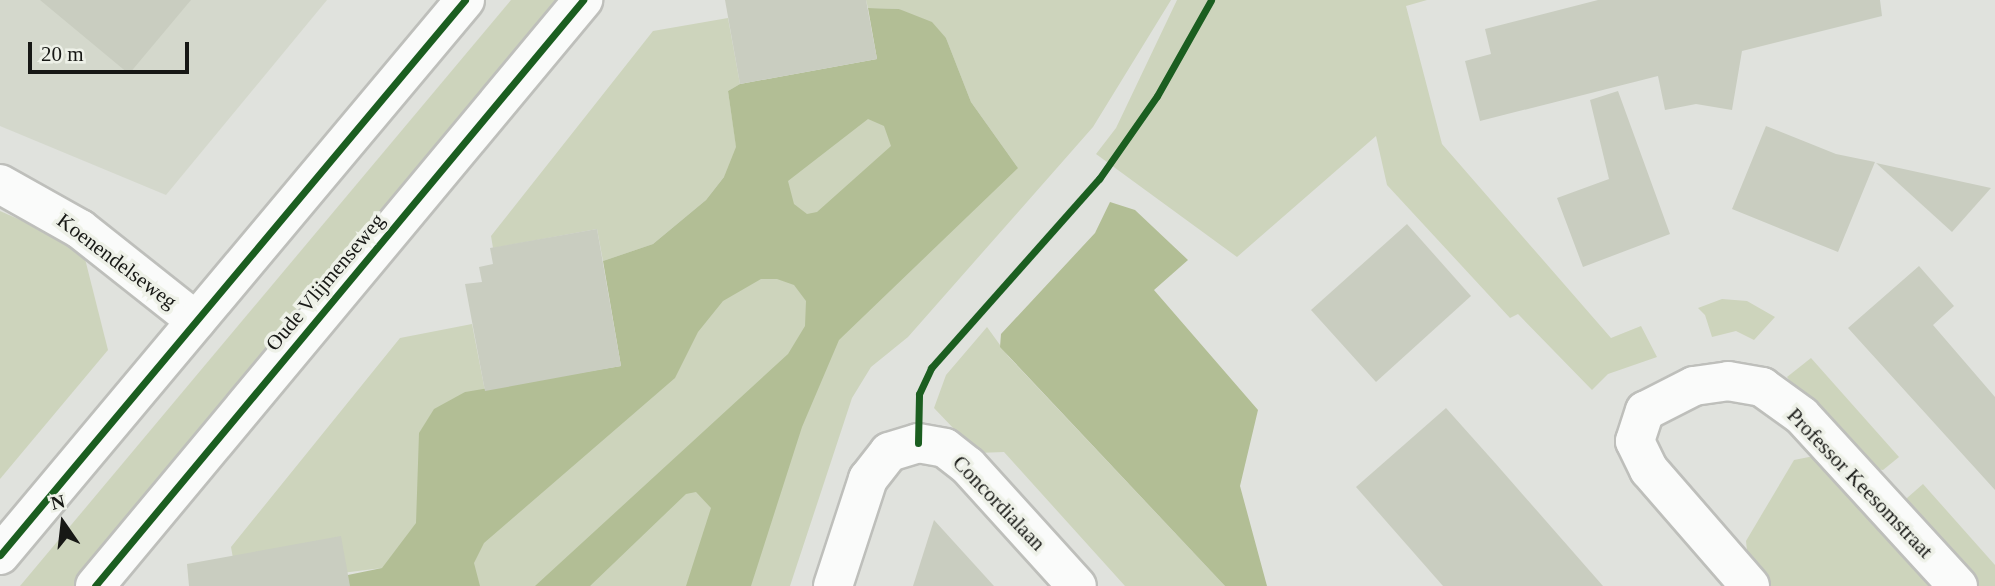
<!DOCTYPE html>
<html>
<head>
<meta charset="utf-8">
<style>
  body { margin:0 }
  #map { position:relative; width:1995px; height:586px; overflow:hidden; background:#e0e2dd; font-family:Georgia,serif }
  div>[style] { position:absolute }
  [style*='--x'] { left:calc(var(--x)*1px); top:calc(var(--y)*1px); width:calc(var(--w)*1px); rotate:calc(var(--a)*1deg) }
  .built>* { inset:0; background:#d4d8cc }
  .green>* { inset:0; background:#cdd4bc }
  .water>* { inset:0; background:#b2be95 }
  .building>* { inset:0; background:#c9cdc0 }
  .roads { filter:drop-shadow(2px 0 #bebfbb) drop-shadow(-2px 0 #bebfbb) drop-shadow(0 2px #bebfbb) drop-shadow(0 -2px #bebfbb) }
  .street>* { height:38px; margin:-19px; padding:0 19px; transform-origin:19px; border-radius:19px; background:#fafbfa }
  .secondary>* { height:38px; margin:-19px; padding:0 19px; transform-origin:19px; border-radius:19px; background:#fafbfa }
  .cycleway>* { height:7px; margin:-3.5px; padding:0 3.5px; transform-origin:3.5px; border-radius:3.5px; background:#1b5e20 }
  span { translate:-50% -50%; white-space:nowrap; text-align:center; line-height:1.15; -webkit-text-stroke:7px #eef1e8; paint-order:stroke }
  .street-label { font-size:21px; color:#171815 }
  .north { position:absolute; left:28px; top:488px; width:70px; height:70px; -webkit-text-stroke:5px #eef1e8; paint-order:stroke; rotate:346deg; font-size:19px; font-weight:700; line-height:28px; text-align:center; color:#171815 }
  .north::after { content:''; display:block; margin:auto; width:24px; height:32px; background:#171815; clip-path:polygon(50% 0,100% 100%,50% 72%,0 100%) }
  .scale { position:absolute; left:28px; top:42px; width:161px; height:32px; box-sizing:border-box; border:4px solid #171815; border-top:0; padding-left:9px; font-size:21px; line-height:24px; white-space:nowrap; color:#171815; -webkit-text-stroke:5px #eef1e8; paint-order:stroke }
</style>
</head>
<body>
<div id="map">
  <div class="built">
    <div style="clip-path:polygon(0 0,327px 0,166px 195px,0 126px)"></div>
  </div>
  <div class="green">
    <div style="clip-path:polygon(511px 0,561px 0,75px 586px,20px 586px)"></div>
    <div style="clip-path:polygon(866px 0,1171px 0,1093px 127px,908px 337px,871px 367px,852px 398px,790px 586px,382px 586px,382px 568px,238px 586px,231px 547px,400px 338px,472px 324px,485px 391px,465px 392px,419px 470px,417px 504px,643px 400px,723px 227px,724px 177px,706px 200px,653px 244px,603px 261px,597px 229px,493px 248px,491px 236px,653px 31px,728px 18px,740px 84px,728px 91px,736px 145px,916px 94px,1018px 168px,971px 102px,946px 38px,899px 9px,868px 8px)"></div>
    <div style="clip-path:polygon(1177px 0,1427px 0,1406px 6px,1442px 144px,1611px 338px,1641px 326px,1657px 357px,1608px 374px,1592px 390px,1518px 314px,1510px 318px,1387px 185px,1376px 136px,1237px 257px,1096px 154px,1116px 128px)"></div>
    <div style="clip-path:polygon(0 211px,82px 247px,108px 350px,0 479px)"></div>
    <div style="clip-path:polygon(1722px 299px,1747px 301px,1775px 317px,1754px 340px,1736px 331px,1712px 337px,1705px 315px,1698px 308px)"></div>
    <div style="clip-path:polygon(987px 327px,1008px 356px,1225px 586px,1125px 586px,1004px 452px,977px 453px,934px 408px,946px 375px)"></div>
    <div style="clip-path:polygon(1811px 358px,1899px 457px,1883px 470px,1869px 468px,1805px 402px,1787px 377px)"></div>
    <div style="clip-path:polygon(1809px 457px,1822px 458px,1938px 586px,1768px 586px,1748px 561px,1746px 541px,1794px 460px)"></div>
    <div style="clip-path:polygon(1923px 484px,1995px 565px,1995px 586px,1977px 586px,1907px 508px,1907px 498px)"></div>
  </div>
  <div class="water">
    <div style="clip-path:polygon(evenodd,868px 8px,899px 9px,932px 22px,946px 38px,971px 102px,1018px 168px,839px 340px,802px 427px,751px 586px,686px 586px,711px 508px,696px 492px,686px 494px,590px 586px,535px 586px,788px 354px,805px 326px,806px 301px,794px 285px,777px 279px,761px 279px,723px 301px,698px 332px,675px 378px,484px 543px,474px 563px,480px 586px,344px 586px,343px 576px,382px 568px,416px 523px,419px 433px,434px 409px,465px 392px,621px 366px,603px 261px,653px 244px,706px 200px,724px 177px,736px 147px,728px 91px,740px 84px,877px 59px,868px 8px,868px 119px,884px 126px,891px 146px,817px 212px,807px 214px,794px 204px,788px 181px,868px 119px)"></div>
    <div style="clip-path:polygon(1110px 202px,1135px 210px,1188px 260px,1154px 290px,1258px 410px,1240px 486px,1267px 586px,1225px 586px,1000px 347px,1001px 334px,1095px 233px)"></div>
  </div>
  <div class="building">
    <div style="clip-path:polygon(40px 0,191px 0,129px 74px)"></div>
    <div style="clip-path:polygon(725px 0,866px 0,877px 59px,740px 84px)"></div>
    <div style="clip-path:polygon(1598px 0,1880px 0,1882px 16px,1742px 51px,1732px 110px,1696px 104px,1665px 110px,1658px 76px,1480px 121px,1465px 61px,1491px 54px,1485px 29px)"></div>
    <div style="clip-path:polygon(1618px 91px,1670px 234px,1583px 267px,1557px 198px,1609px 179px,1590px 100px)"></div>
    <div style="clip-path:polygon(1766px 126px,1836px 154px,1875px 162px,1838px 252px,1732px 209px)"></div>
    <div style="clip-path:polygon(1876px 163px,1991px 188px,1952px 232px)"></div>
    <div style="clip-path:polygon(1407px 224px,1471px 296px,1376px 382px,1311px 310px)"></div>
    <div style="clip-path:polygon(597px 229px,621px 366px,485px 391px,465px 284px,482px 282px,479px 267px,493px 264px,490px 248px)"></div>
    <div style="clip-path:polygon(1919px 266px,1954px 306px,1933px 325px,1995px 397px,1995px 490px,1848px 328px)"></div>
    <div style="clip-path:polygon(1446px 408px,1496px 464px,1603px 586px,1443px 586px,1356px 487px)"></div>
    <div style="clip-path:polygon(934px 520px,994px 586px,913px 586px)"></div>
    <div style="clip-path:polygon(341px 536px,350px 586px,189px 586px,187px 564px)"></div>
  </div>
  <div class="roads">
    <div class="street">
      <div style="--x:0;--y:184;--w:92;--a:29.4"></div>
      <div style="--x:80;--y:229;--w:148;--a:38.4"></div>
      <div style="--x:95;--y:586;--w:763;--a:-50.21"></div>
      <div style="--x:833;--y:586;--w:113;--a:-71.9"></div>
      <div style="--x:868;--y:479;--w:34;--a:-52"></div>
      <div style="--x:889;--y:452;--w:30;--a:-17"></div>
      <div style="--x:918;--y:443;--w:27;--a:10"></div>
      <div style="--x:945;--y:448;--w:29;--a:38"></div>
      <div style="--x:968;--y:466;--w:162;--a:47.8"></div>
      <div style="--x:1750;--y:586;--w:154;--a:-131"></div>
      <div style="--x:1649;--y:470;--w:32;--a:-116"></div>
      <div style="--x:1635;--y:441;--w:32;--a:-72"></div>
      <div style="--x:1645;--y:411;--w:55;--a:-27"></div>
      <div style="--x:1694;--y:386;--w:34;--a:-8"></div>
      <div style="--x:1728;--y:381;--w:35;--a:10"></div>
      <div style="--x:1762;--y:387;--w:49;--a:35.9"></div>
      <div style="--x:1802;--y:416;--w:231;--a:47.5"></div>
    </div>
    <div class="secondary">
      <div style="--x:0;--y:555;--w:724;--a:-50.04"></div>
    </div>
  </div>
  <div class="cycleway">
    <div style="--x:918;--y:443;--w:49;--a:-88.8"></div>
    <div style="--x:919;--y:394;--w:29;--a:-65"></div>
    <div style="--x:931;--y:368;--w:253;--a:-48.4"></div>
    <div style="--x:1099;--y:179;--w:101;--a:-55.1"></div>
    <div style="--x:1157;--y:96;--w:110;--a:-60.6"></div>
    <div style="--x:0;--y:555;--w:724;--a:-50.04"></div>
    <div style="--x:95;--y:586;--w:763;--a:-50.21"></div>
  </div>
  <div class="street-label">
    <span style="left:117px;top:261px;rotate:37deg">Koenendelseweg</span>
    <span style="left:325px;top:282px;rotate:-50deg">Oude Vlijmenseweg</span>
    <span style="left:1860px;top:483px;rotate:46deg">Professor Keesomstraat</span>
    <span style="left:999px;top:503px;rotate:46deg">Concordialaan</span>
  </div>
  <div class="north">N</div>
  <div class="scale">20 m</div>
</div>
</body>
</html>
